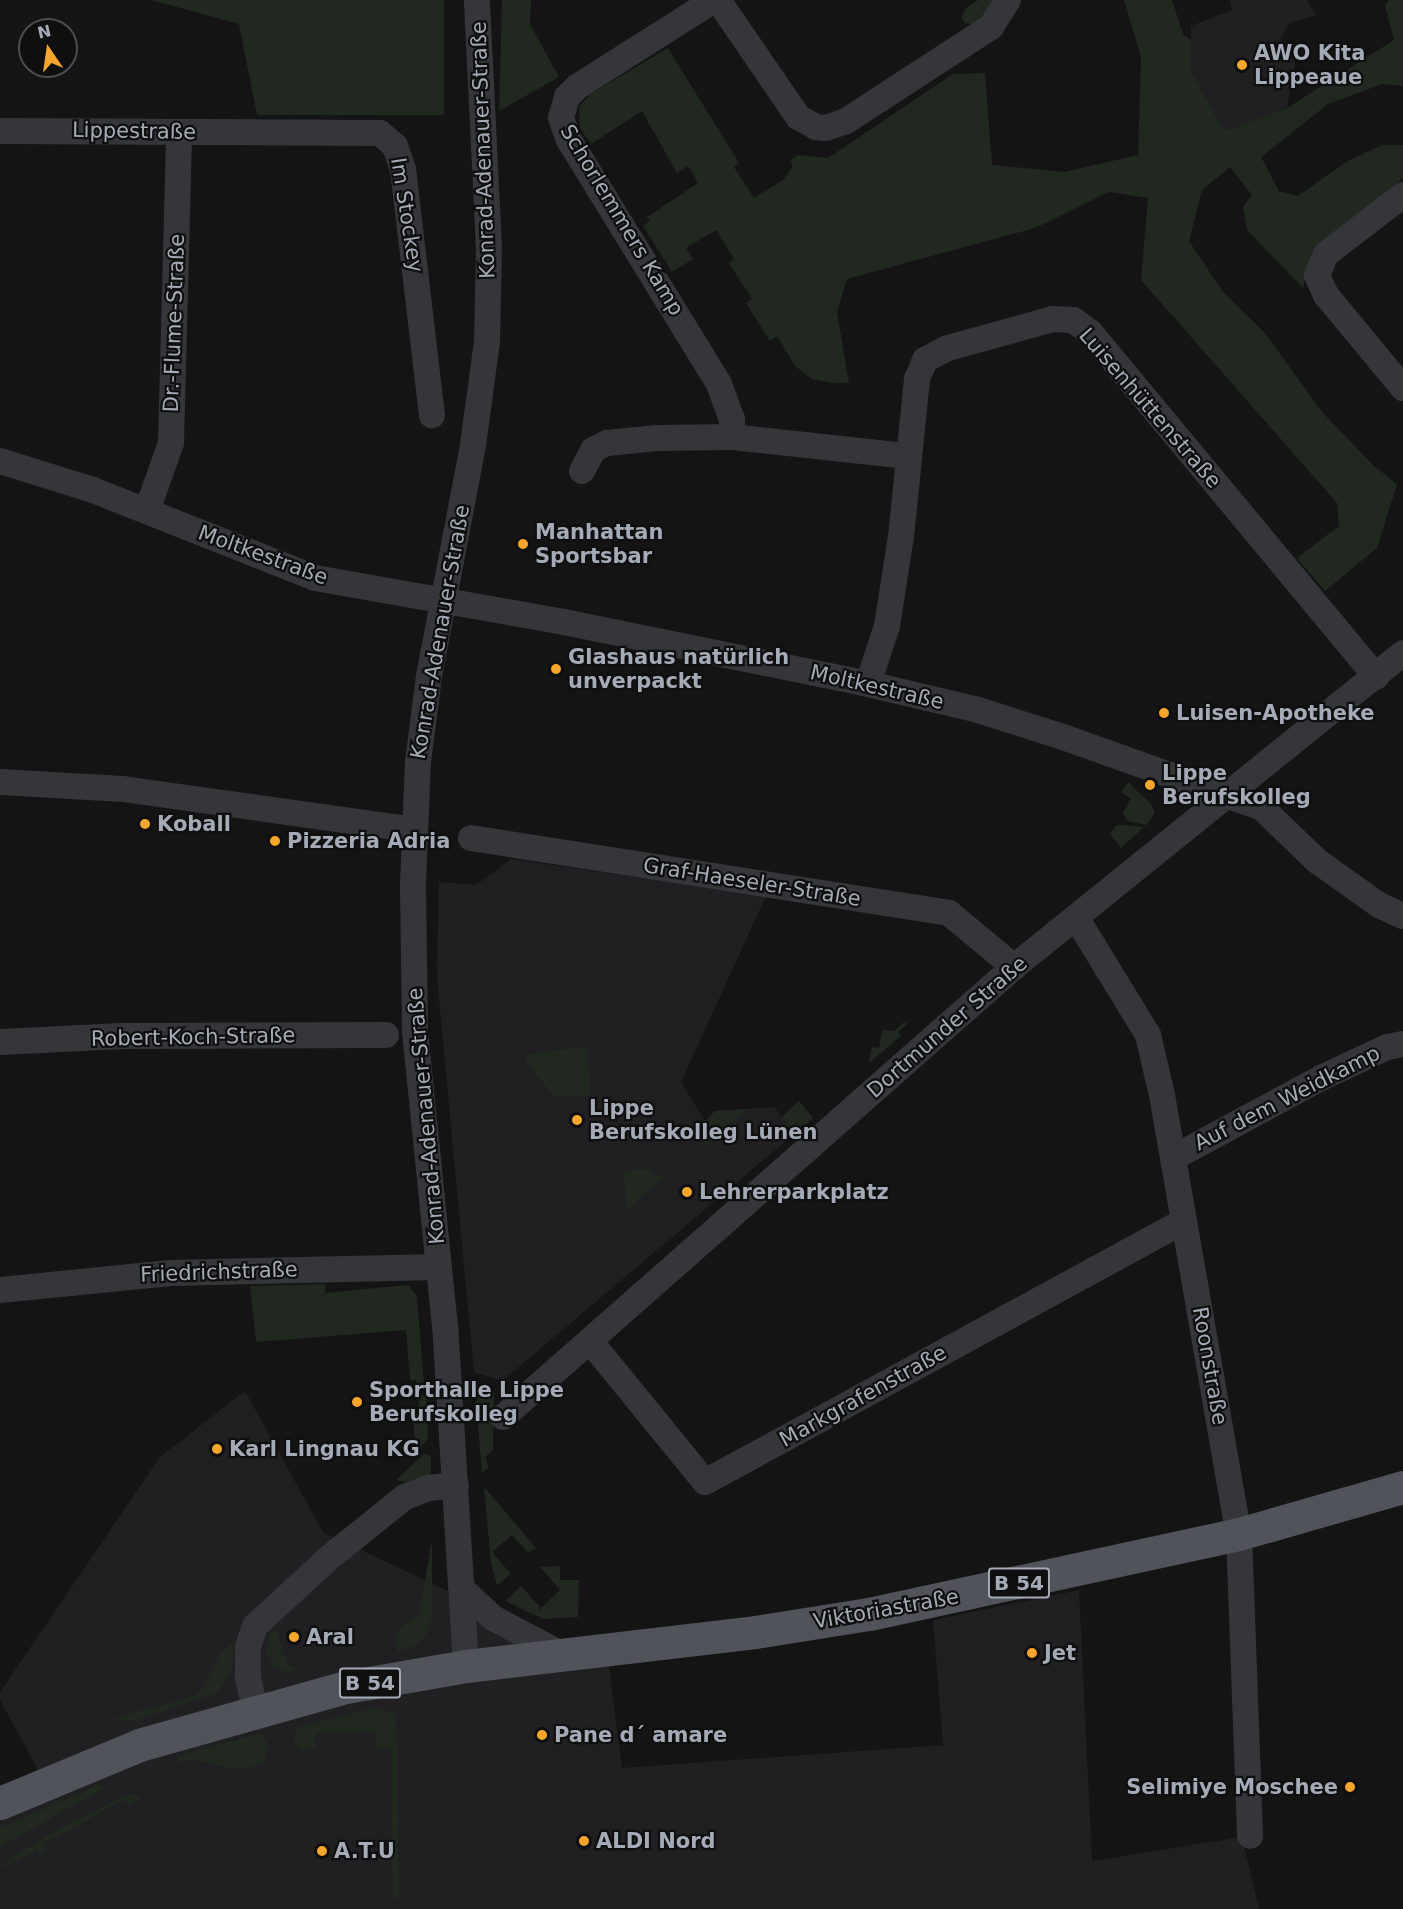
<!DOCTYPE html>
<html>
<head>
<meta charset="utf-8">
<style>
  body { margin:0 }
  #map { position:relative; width:1403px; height:1909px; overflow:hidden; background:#141415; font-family:"DejaVu Sans",sans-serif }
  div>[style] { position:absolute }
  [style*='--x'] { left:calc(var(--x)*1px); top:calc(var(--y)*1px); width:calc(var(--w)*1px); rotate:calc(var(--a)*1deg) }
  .built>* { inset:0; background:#202022 }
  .green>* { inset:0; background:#202820 }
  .minor>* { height:26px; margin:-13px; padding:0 13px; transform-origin:13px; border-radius:13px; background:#34363a }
  .major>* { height:33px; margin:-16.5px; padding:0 16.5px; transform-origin:16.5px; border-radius:16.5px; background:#505359 }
  .dots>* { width:16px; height:16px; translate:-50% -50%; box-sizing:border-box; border:3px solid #0f0f10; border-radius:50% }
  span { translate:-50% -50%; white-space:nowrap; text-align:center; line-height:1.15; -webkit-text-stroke:4.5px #0f0f10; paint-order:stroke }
  .shield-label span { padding:2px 4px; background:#0f0f10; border:2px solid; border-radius:4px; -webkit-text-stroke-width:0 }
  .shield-label { font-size:20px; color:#a5abb6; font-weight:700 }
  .poi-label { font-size:21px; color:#a5abb6; font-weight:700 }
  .left { translate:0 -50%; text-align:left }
  .right { translate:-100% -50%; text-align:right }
  .street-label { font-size:21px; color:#a5abb6 }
  .north { position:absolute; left:18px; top:18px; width:60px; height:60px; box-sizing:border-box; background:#0f0f10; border:2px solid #4b4d52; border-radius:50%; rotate:347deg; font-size:16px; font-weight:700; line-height:24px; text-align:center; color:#a5abb6 }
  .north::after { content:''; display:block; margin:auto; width:21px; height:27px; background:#f6a62b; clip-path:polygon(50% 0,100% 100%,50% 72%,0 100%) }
</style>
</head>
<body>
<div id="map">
  <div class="built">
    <div style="clip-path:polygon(1230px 0,1307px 0,1316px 15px,1290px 23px,1280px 39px,1295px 62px,1287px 108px,1224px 131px,1190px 69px,1191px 26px,1232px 10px)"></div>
    <div style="clip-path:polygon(511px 859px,766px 896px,681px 1082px,705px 1121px,715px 1111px,774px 1107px,782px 1117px,799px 1101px,813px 1118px,502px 1381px,474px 1372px,437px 977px,439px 882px,476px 885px)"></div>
    <div style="clip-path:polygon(245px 1391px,323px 1532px,609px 1667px,622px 1768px,943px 1745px,933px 1620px,1079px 1590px,1092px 1861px,1242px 1837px,1259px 1909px,0 1909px,0 1817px,51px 1793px,0 1700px,0 1692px,160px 1457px)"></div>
  </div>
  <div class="green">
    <div style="clip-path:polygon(151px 0,444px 0,444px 115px,257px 115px,239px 24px)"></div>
    <div style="clip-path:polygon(502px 0,531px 0,530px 24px,559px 77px,499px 111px)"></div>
    <div style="clip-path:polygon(978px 0,995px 0,992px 11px,973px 25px,965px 23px,961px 18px,965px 9px)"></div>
    <div style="clip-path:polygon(1124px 0,1172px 0,1183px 34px,1191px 40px,1190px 69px,1224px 131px,1287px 108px,1394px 40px,1385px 5px,1389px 0,1403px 0,1403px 86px,1382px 84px,1328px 104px,1261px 157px,1279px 191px,1298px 196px,1346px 162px,1382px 145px,1403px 145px,1403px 178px,1311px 257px,1303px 288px,1247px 230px,1243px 207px,1252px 195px,1230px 167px,1202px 190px,1189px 241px,1223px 292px,1264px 332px,1323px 413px,1374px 466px,1397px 484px,1377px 548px,1325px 591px,1297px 558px,1339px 526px,1337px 503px,1141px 280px,1148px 198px,1109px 192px,1035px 228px,847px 279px,837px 312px,849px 383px,833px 383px,812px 379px,795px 366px,777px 336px,770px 341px,746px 303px,752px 299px,729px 263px,734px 259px,716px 230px,686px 248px,693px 259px,672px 272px,643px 226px,650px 221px,647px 217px,698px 183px,688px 166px,677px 173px,642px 111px,591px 144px,580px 128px,579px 106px,592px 93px,668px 48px,739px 163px,734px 167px,754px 198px,783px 180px,793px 166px,790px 160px,798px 155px,828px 158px,953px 74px,985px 73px,992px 165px,1064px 172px,1138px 155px,1141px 57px)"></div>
    <div style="clip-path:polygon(1128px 782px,1151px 804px,1155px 813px,1147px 825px,1128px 821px,1123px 813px,1131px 799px,1121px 792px)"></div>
    <div style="clip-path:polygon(1116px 825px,1125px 825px,1144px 827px,1121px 848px,1110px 834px)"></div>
    <div style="clip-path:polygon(904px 1022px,907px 1024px,898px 1032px,901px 1036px,869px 1063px,872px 1047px,879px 1048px,882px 1030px,894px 1031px)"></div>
    <div style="clip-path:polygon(584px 1047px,587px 1047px,590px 1095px,555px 1097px,527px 1064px,526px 1054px)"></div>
    <div style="clip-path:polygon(799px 1101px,813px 1118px,795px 1134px,782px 1117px)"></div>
    <div style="clip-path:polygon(747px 1109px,705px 1145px,705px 1121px,715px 1111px)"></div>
    <div style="clip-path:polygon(652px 1169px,653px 1176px,667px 1175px,627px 1210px,624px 1171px)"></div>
    <div style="clip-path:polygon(325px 1284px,325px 1293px,408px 1285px,417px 1296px,424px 1385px,417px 1386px,416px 1380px,410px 1380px,406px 1330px,256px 1342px,250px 1286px)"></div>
    <div style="clip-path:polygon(475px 1386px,494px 1392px,493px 1450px,485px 1457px,489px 1467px,482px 1473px)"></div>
    <div style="clip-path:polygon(426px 1395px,428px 1438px,416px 1454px,412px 1409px,419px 1408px,418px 1396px)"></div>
    <div style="clip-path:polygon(424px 1454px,431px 1456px,431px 1483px,415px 1485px,396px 1480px)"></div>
    <div style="clip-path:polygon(484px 1487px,536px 1548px,528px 1553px,512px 1535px,492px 1552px,511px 1574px,497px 1585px,491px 1564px)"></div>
    <div style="clip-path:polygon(432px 1540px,432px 1617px,426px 1637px,415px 1646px,398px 1652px,395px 1638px,401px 1627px,419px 1614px)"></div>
    <div style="clip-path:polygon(560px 1566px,560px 1580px,579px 1580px,578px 1617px,543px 1619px,505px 1601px,521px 1586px,540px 1607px,538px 1611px,560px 1590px,540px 1567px)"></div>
    <div style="clip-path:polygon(276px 1630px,287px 1664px,297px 1668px,290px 1673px,273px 1666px,267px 1653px,269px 1635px)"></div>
    <div style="clip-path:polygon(234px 1642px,232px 1673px,216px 1694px,129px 1722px,113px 1718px,195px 1696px,204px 1687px,223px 1650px)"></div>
    <div style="clip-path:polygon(375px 1708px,396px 1713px,399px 1898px,393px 1897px,391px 1749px,377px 1750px,375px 1732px,315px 1733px,315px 1749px,301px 1750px,294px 1743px,297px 1727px)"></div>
    <div style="clip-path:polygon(261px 1733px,269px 1746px,265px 1761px,251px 1767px,231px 1768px,195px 1760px,178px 1762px,178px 1756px)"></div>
    <div style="clip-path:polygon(100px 1784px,103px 1789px,0 1847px,0 1828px)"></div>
    <div style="clip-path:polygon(137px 1794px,140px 1799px,129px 1806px,124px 1800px,43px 1844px,47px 1852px,40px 1855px,37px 1849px,0 1870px,13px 1856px,73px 1821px,127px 1795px)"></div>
  </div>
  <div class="minor">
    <div style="--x:714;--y:0;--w:162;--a:147.6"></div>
    <div style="--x:577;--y:87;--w:14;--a:135"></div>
    <div style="--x:567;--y:97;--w:22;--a:106"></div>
    <div style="--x:561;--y:118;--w:23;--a:70"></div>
    <div style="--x:569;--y:140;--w:286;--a:58.4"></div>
    <div style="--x:719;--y:384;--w:37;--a:70"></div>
    <div style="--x:732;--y:419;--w:18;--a:90"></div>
    <div style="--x:718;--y:0;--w:142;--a:55.6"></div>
    <div style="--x:798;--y:117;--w:21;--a:29"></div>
    <div style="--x:816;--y:127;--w:10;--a:6"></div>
    <div style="--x:826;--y:128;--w:21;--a:-19"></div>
    <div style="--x:846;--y:121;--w:173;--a:-33"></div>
    <div style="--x:991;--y:27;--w:32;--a:-58"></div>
    <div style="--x:0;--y:131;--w:380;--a:0.3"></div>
    <div style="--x:380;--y:133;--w:20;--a:41"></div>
    <div style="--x:395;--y:146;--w:24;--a:71"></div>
    <div style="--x:403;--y:169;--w:248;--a:83.3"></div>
    <div style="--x:1403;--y:195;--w:97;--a:142.5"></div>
    <div style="--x:1326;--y:254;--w:23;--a:113"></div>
    <div style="--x:1317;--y:275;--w:22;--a:66"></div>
    <div style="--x:1326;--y:295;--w:121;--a:50.4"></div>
    <div style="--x:0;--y:461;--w:97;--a:17.3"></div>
    <div style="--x:93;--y:490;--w:239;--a:21.6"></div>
    <div style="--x:315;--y:578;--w:253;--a:10"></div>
    <div style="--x:564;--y:622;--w:310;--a:11.5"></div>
    <div style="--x:868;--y:684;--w:110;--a:13.2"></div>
    <div style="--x:975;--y:709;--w:92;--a:17.7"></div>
    <div style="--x:1063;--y:737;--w:211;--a:19.6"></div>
    <div style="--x:1262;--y:808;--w:76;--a:43.9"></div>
    <div style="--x:1317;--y:861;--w:76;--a:35.4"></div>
    <div style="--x:1379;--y:905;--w:26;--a:25"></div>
    <div style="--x:582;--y:471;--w:24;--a:-62"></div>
    <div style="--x:593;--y:450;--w:16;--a:-27"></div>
    <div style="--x:607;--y:443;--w:50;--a:-5.7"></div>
    <div style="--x:657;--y:438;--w:75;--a:-0.8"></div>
    <div style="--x:732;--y:437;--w:177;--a:6.2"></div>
    <div style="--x:147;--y:511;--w:72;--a:-70.6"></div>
    <div style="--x:171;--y:443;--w:311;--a:-88.5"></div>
    <div style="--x:868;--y:684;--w:61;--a:-71.9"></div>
    <div style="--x:887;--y:626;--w:90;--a:-81.1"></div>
    <div style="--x:901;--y:537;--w:159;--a:-84.2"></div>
    <div style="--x:917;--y:379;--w:21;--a:-67"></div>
    <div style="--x:925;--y:360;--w:26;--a:-28"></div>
    <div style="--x:948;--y:348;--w:109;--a:-15.4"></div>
    <div style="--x:1053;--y:319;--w:20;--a:3"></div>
    <div style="--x:1073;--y:320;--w:21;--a:35"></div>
    <div style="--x:1090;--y:332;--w:448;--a:50.3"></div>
    <div style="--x:0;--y:782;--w:123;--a:3.3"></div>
    <div style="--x:123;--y:789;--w:294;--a:8"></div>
    <div style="--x:471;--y:838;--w:484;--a:8.9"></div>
    <div style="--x:949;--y:913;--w:85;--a:39.7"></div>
    <div style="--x:1077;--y:919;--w:136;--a:58.5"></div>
    <div style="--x:1148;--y:1035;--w:62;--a:76.9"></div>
    <div style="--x:1162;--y:1095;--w:446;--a:80.1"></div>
    <div style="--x:1239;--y:1534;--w:302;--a:87.9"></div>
    <div style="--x:0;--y:1042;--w:122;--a:-2.8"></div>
    <div style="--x:122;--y:1036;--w:264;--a:-0.2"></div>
    <div style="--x:1173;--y:1158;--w:168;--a:-28.4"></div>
    <div style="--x:1321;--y:1078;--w:73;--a:-25.2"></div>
    <div style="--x:1387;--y:1047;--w:16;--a:-11"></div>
    <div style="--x:0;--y:1290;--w:171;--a:-5.7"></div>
    <div style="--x:170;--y:1273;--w:269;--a:-1.3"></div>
    <div style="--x:590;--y:1341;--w:182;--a:50.8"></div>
    <div style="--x:705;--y:1482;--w:543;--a:-28.59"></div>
    <div style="--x:503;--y:1417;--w:681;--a:-41.37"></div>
    <div style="--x:1014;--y:967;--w:500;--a:-38.9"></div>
    <div style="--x:462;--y:1589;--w:42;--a:43.1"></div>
    <div style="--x:493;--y:1618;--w:77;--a:27.9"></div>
    <div style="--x:466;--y:1666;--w:340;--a:-93.5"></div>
    <div style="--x:445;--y:1327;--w:299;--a:-95.8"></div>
    <div style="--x:415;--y:1030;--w:145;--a:-90.8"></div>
    <div style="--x:413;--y:885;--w:123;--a:-87.7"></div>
    <div style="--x:418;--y:762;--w:87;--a:-82.7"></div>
    <div style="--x:429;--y:676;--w:235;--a:-79.2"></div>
    <div style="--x:473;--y:445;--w:104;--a:-82.3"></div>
    <div style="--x:487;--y:342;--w:94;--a:-88.8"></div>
    <div style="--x:489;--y:248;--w:248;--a:-92.8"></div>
    <div style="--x:255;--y:1710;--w:35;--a:-102"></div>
    <div style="--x:248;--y:1676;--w:29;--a:-90"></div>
    <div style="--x:248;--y:1647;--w:22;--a:-72"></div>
    <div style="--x:255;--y:1626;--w:102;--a:-42.6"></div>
    <div style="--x:330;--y:1557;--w:96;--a:-38.7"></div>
    <div style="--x:405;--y:1497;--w:25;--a:-21"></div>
    <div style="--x:428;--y:1488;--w:28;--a:-6"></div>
  </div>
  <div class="major">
    <div style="--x:0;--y:1803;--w:151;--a:-22.6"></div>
    <div style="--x:139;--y:1745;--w:215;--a:-15.7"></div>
    <div style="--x:346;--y:1687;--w:122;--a:-9.9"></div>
    <div style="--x:466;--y:1666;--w:291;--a:-6.7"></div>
    <div style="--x:755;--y:1632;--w:115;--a:-9"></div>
    <div style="--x:869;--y:1614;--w:379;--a:-12.2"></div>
    <div style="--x:1239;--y:1534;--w:171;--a:-16"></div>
  </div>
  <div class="dots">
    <div style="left:1242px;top:65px;background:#f6a62b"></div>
    <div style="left:523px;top:544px;background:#f6a62b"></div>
    <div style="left:556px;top:669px;background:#f6a62b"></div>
    <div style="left:1164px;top:713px;background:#f6a62b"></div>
    <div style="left:1150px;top:785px;background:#f6a62b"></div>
    <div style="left:145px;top:824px;background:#f6a62b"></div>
    <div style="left:275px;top:841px;background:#f6a62b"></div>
    <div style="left:577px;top:1120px;background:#f6a62b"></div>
    <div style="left:687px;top:1192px;background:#f6a62b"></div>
    <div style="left:357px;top:1402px;background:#f6a62b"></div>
    <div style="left:217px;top:1449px;background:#f6a62b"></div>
    <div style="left:294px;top:1637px;background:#f6a62b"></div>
    <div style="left:1032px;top:1653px;background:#f6a62b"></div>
    <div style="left:542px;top:1735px;background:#f6a62b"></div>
    <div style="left:1350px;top:1787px;background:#f6a62b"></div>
    <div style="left:584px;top:1841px;background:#f6a62b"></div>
    <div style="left:322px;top:1851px;background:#f6a62b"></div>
  </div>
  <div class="shield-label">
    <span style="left:1019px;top:1583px">B 54</span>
    <span style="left:370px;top:1683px">B 54</span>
  </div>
  <div class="poi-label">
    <span class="left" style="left:1254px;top:65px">AWO Kita<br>Lippeaue</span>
    <span class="left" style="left:535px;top:544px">Manhattan<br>Sportsbar</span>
    <span class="left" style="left:568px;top:669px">Glashaus natürlich<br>unverpackt</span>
    <span class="left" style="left:1176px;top:713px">Luisen-Apotheke</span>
    <span class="left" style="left:1162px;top:785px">Lippe<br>Berufskolleg</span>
    <span class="left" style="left:157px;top:824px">Koball</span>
    <span class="left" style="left:287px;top:841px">Pizzeria Adria</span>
    <span class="left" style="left:589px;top:1120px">Lippe<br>Berufskolleg Lünen</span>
    <span class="left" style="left:699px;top:1192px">Lehrerparkplatz</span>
    <span class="left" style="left:369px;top:1402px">Sporthalle Lippe<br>Berufskolleg</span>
    <span class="left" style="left:229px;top:1449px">Karl Lingnau KG</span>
    <span class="left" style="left:306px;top:1637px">Aral</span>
    <span class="left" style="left:1044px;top:1653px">Jet</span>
    <span class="left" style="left:554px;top:1735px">Pane d´ amare</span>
    <span class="right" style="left:1338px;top:1787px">Selimiye Moschee</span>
    <span class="left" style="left:596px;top:1841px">ALDI Nord</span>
    <span class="left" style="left:334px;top:1851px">A.T.U</span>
  </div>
  <div class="street-label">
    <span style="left:134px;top:131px;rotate:1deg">Lippestraße</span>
    <span style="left:483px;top:150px;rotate:-92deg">Konrad-Adenauer-Straße</span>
    <span style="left:407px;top:215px;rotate:81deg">Im Stockey</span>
    <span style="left:622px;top:220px;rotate:59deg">Schorlemmers Kamp</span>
    <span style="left:174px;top:323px;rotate:-88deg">Dr.-Flume-Straße</span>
    <span style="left:1150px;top:408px;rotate:49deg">Luisenhüttenstraße</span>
    <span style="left:263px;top:555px;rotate:20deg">Moltkestraße</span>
    <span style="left:440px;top:632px;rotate:-80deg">Konrad-Adenauer-Straße</span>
    <span style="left:877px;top:687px;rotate:13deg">Moltkestraße</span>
    <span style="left:752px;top:882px;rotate:9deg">Graf-Haeseler-Straße</span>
    <span style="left:947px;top:1027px;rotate:-41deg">Dortmunder Straße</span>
    <span style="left:193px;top:1037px;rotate:-1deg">Robert-Koch-Straße</span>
    <span style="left:1287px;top:1098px;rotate:-27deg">Auf dem Weidkamp</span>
    <span style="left:426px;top:1116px;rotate:-95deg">Konrad-Adenauer-Straße</span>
    <span style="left:219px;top:1272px;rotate:-2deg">Friedrichstraße</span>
    <span style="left:1210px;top:1366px;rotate:80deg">Roonstraße</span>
    <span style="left:863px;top:1396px;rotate:-29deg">Markgrafenstraße</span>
    <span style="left:886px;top:1609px;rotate:-10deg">Viktoriastraße</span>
  </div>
  <div class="north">N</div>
</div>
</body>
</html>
